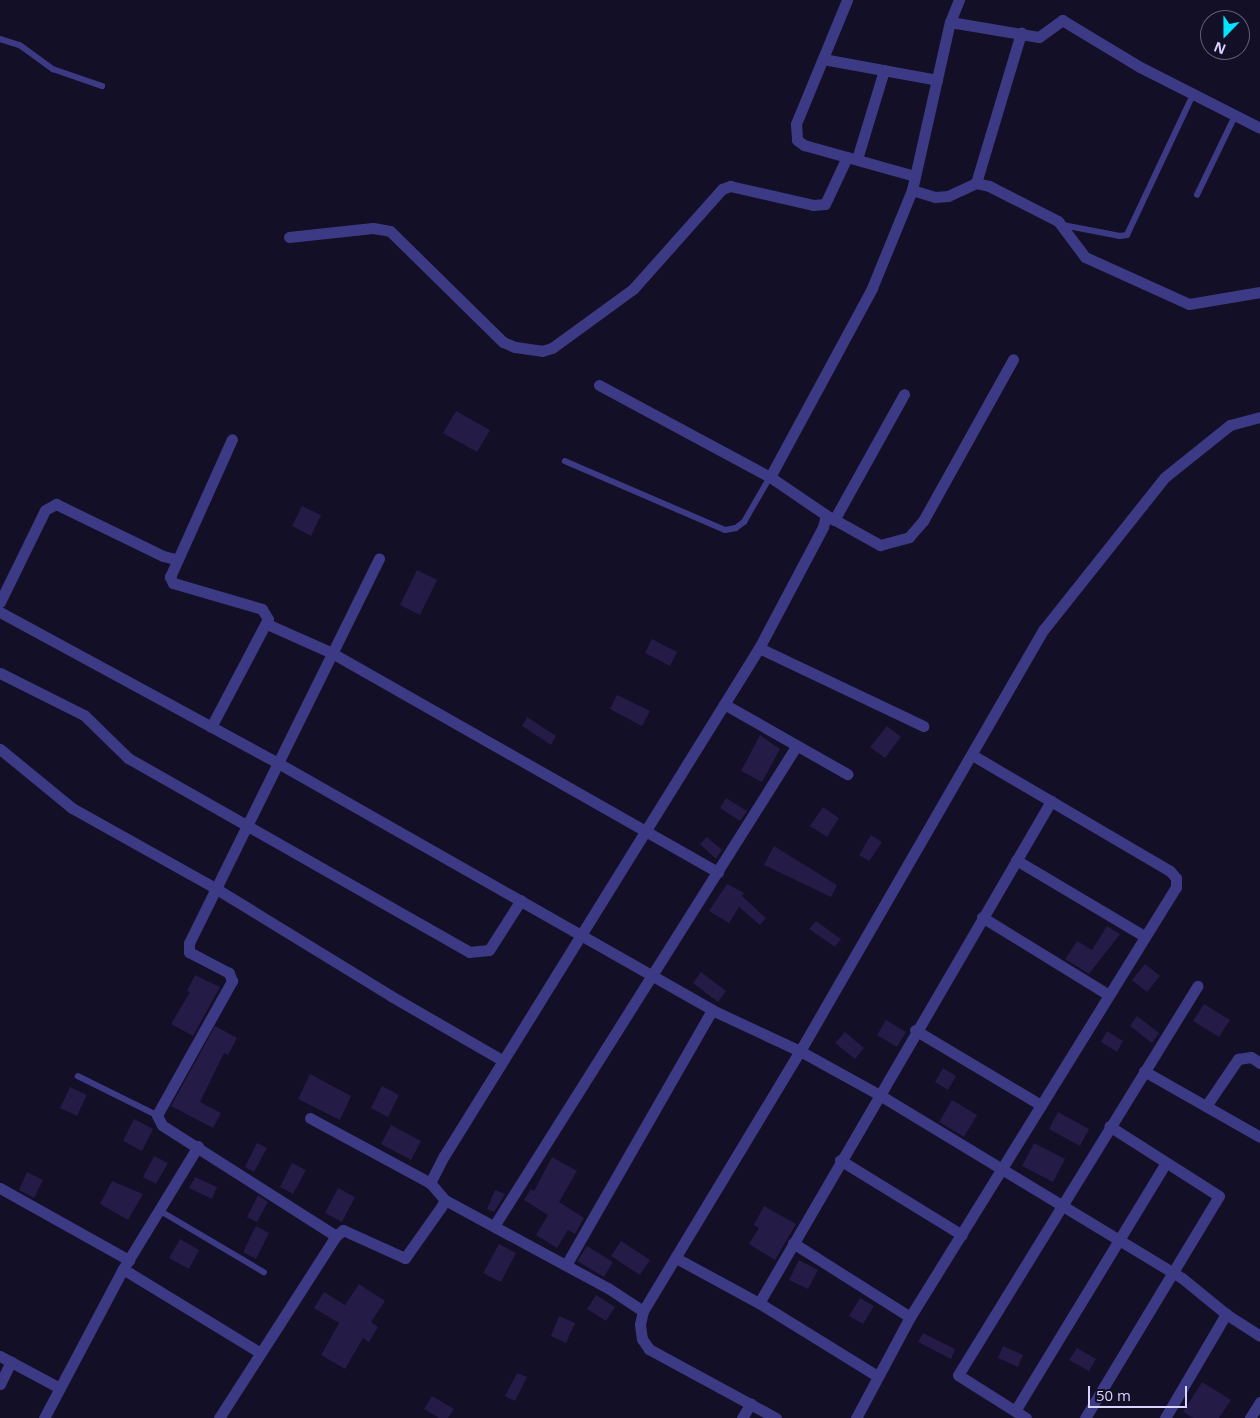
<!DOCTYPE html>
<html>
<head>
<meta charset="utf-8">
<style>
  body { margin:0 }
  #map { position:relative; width:1260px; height:1418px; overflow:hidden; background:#130f26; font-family:"Open Sans",sans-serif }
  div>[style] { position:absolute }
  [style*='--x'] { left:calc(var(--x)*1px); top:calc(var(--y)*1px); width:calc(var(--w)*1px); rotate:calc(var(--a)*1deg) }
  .building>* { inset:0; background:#241b47 }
  .service>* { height:5.5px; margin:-2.75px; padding:0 2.75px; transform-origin:2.75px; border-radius:2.75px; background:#3d3a85 }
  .minor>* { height:11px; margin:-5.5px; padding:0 5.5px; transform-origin:5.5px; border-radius:5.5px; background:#3d3a85 }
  span { translate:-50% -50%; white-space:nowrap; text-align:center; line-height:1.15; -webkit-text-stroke:4px #130f26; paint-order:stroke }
  .north { position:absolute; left:1200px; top:10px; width:50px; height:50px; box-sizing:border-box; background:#130f26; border:1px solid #625e7d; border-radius:50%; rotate:202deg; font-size:14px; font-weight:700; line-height:20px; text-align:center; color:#d9d4ff }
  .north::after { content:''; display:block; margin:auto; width:18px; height:22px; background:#00e5ff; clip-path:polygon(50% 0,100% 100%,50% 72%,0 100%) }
  .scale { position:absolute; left:1088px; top:1386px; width:99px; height:22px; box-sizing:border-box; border:2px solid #d9d4ff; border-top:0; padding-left:6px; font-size:15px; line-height:18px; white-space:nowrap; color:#d9d4ff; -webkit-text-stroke:4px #130f26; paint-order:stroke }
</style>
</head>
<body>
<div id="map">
  <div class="building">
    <div style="clip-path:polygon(456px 411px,490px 430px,477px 452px,443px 433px)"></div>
    <div style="clip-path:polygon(302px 506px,321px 515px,311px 536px,292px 526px)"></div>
    <div style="clip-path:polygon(417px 570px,437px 580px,420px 615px,400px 605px)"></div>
    <div style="clip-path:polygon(652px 639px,677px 652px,670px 666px,645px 653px)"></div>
    <div style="clip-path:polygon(617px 695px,650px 711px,642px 726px,610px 709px)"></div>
    <div style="clip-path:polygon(527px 717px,556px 736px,551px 745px,522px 726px)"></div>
    <div style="clip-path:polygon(887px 726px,901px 737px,885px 758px,870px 747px)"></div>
    <div style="clip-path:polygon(760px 735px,780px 749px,762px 782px,741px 771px)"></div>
    <div style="clip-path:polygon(726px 798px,747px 811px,740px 821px,720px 808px)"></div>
    <div style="clip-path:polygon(823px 807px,839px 818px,827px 837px,810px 826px)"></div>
    <div style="clip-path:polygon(871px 835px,882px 842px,869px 861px,859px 855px)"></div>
    <div style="clip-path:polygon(707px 837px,722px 850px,716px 859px,700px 844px)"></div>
    <div style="clip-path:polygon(774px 846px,837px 885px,831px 897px,764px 865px)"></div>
    <div style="clip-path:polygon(727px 884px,744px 893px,742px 896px,766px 918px,760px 925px,739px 907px,729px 923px,709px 911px)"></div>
    <div style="clip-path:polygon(816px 921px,841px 939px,835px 947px,809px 929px)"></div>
    <div style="clip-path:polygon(1107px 926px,1120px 934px,1089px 974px,1065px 959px,1077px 941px,1092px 950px)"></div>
    <div style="clip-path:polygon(1145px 964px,1160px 976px,1147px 992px,1132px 980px)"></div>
    <div style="clip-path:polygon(701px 972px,726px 991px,718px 1002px,693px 983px)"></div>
    <div style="clip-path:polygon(195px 975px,220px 987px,193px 1036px,171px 1024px,190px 992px,187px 991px)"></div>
    <div style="clip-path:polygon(1204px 1004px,1230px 1020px,1219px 1037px,1193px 1021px)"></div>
    <div style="clip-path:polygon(1137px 1016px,1159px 1033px,1152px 1043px,1130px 1026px)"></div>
    <div style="clip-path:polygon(886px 1020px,906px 1032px,897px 1047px,877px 1035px)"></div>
    <div style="clip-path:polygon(215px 1026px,237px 1038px,228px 1055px,224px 1053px,200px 1102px,221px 1113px,213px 1128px,171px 1106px)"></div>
    <div style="clip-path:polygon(1107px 1031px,1123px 1041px,1117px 1052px,1101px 1042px)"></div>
    <div style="clip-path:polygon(845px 1032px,864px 1048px,855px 1059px,835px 1043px)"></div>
    <div style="clip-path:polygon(943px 1068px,956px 1076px,948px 1090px,935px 1082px)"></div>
    <div style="clip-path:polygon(310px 1074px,351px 1096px,340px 1120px,298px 1099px)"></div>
    <div style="clip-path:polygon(382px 1086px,399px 1095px,388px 1117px,371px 1108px)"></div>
    <div style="clip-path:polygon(70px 1087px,87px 1095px,77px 1116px,60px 1108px)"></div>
    <div style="clip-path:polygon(952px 1100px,977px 1115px,964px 1137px,939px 1122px)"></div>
    <div style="clip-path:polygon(1058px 1112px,1089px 1129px,1080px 1146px,1049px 1129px)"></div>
    <div style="clip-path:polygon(134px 1119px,153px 1129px,142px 1151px,123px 1141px)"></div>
    <div style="clip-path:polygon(391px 1125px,421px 1141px,411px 1160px,381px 1144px)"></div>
    <div style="clip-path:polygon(257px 1143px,267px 1148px,254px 1172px,245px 1167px)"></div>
    <div style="clip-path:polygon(1034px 1143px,1065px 1159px,1053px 1182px,1022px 1166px)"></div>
    <div style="clip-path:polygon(154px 1156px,168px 1163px,156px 1184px,143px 1177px)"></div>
    <div style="clip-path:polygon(552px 1157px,577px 1171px,559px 1202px,584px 1218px,575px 1234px,568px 1230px,557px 1248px,536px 1235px,548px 1215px,524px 1200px,531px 1189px,534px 1191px)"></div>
    <div style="clip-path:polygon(292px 1163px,306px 1170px,293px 1194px,280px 1187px)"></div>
    <div style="clip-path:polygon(27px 1172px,43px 1180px,34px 1198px,19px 1190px)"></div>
    <div style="clip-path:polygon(195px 1177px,217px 1187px,212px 1199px,189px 1188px)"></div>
    <div style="clip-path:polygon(112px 1181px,143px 1194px,128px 1220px,100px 1204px)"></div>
    <div style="clip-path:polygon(338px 1188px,355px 1197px,342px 1222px,325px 1213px)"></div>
    <div style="clip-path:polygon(495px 1190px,505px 1194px,494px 1212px,487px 1209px)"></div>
    <div style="clip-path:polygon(258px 1195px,268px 1202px,257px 1222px,247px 1217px)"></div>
    <div style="clip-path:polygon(764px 1206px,796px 1224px,775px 1260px,749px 1244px,759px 1228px,754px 1225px)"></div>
    <div style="clip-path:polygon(256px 1226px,269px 1233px,256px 1259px,243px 1252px)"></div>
    <div style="clip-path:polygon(180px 1239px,199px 1250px,189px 1269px,169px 1258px)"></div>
    <div style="clip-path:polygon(621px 1241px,650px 1260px,640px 1275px,611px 1256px)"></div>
    <div style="clip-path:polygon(499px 1244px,516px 1253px,501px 1282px,483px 1273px)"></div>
    <div style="clip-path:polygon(587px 1246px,613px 1262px,604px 1277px,577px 1261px)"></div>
    <div style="clip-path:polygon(799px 1260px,818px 1270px,808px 1289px,789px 1280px)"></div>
    <div style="clip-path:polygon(359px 1284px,385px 1301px,371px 1322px,378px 1327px,369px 1342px,363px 1338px,345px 1369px,321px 1355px,339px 1323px,314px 1308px,324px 1292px,345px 1305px)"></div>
    <div style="clip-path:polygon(596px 1295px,615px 1307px,606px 1321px,587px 1309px)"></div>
    <div style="clip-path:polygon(860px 1298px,874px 1306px,863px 1324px,849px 1316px)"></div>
    <div style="clip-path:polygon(559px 1316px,575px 1323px,566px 1343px,551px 1336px)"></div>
    <div style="clip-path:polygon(923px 1333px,955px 1349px,951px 1359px,918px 1342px)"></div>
    <div style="clip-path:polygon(1003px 1346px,1023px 1355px,1018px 1367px,998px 1358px)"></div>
    <div style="clip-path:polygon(1077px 1348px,1096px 1359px,1089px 1371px,1069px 1360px)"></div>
    <div style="clip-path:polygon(517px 1373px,527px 1377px,515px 1401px,505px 1396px)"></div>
    <div style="clip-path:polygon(1202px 1382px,1231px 1400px,1219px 1418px,1193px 1418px,1183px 1412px)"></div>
    <div style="clip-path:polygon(432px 1396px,454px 1409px,448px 1418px,439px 1418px,424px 1409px)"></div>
  </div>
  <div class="service">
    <div style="--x:0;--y:39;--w:21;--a:17"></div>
    <div style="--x:20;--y:45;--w:41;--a:36"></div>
    <div style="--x:53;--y:69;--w:52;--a:19.1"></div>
    <div style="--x:1197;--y:195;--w:88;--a:-64.3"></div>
    <div style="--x:1063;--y:225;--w:58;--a:10.9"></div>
    <div style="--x:1120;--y:236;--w:7;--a:-8"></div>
    <div style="--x:1127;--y:235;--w:155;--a:-64.8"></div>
    <div style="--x:565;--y:461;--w:174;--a:23.3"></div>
    <div style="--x:725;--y:530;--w:11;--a:-10"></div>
    <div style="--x:736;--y:528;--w:10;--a:-37"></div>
    <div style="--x:744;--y:522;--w:52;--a:-60"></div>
    <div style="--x:78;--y:1076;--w:88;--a:26.3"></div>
    <div style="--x:159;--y:1210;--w:122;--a:30.6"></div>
  </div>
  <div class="minor">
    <div style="--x:847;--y:0;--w:134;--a:112.4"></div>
    <div style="--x:796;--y:124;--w:16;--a:86"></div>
    <div style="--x:797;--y:140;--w:9;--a:36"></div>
    <div style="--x:804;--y:145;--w:115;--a:15.6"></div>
    <div style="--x:950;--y:22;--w:90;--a:9.6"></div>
    <div style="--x:1039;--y:37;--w:29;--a:-36"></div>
    <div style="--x:1062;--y:20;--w:91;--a:31.1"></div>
    <div style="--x:1140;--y:67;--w:135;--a:26.9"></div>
    <div style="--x:823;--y:59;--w:116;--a:10.4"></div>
    <div style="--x:857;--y:159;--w:93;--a:-73.1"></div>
    <div style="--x:976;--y:183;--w:157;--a:-73.3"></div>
    <div style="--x:912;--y:190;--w:24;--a:17"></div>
    <div style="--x:935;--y:197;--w:13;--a:-4"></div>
    <div style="--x:948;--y:196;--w:31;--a:-25"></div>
    <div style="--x:976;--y:183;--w:13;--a:13"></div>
    <div style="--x:989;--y:186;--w:77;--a:26.9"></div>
    <div style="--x:1058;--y:221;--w:45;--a:53.1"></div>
    <div style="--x:1085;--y:257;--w:114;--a:24.3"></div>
    <div style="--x:1189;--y:304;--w:72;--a:-9.6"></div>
    <div style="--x:289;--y:237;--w:84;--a:-6.1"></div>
    <div style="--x:373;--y:228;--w:17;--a:10"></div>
    <div style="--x:390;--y:231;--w:158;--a:44.5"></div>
    <div style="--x:503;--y:342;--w:13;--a:23"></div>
    <div style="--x:515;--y:347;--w:27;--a:8"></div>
    <div style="--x:542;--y:351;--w:10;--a:-17"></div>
    <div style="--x:552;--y:348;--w:100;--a:-36.1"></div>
    <div style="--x:633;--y:289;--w:134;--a:-48.3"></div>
    <div style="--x:722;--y:189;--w:9;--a:-21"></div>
    <div style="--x:730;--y:186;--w:85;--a:12.9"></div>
    <div style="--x:813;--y:205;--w:12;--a:-5"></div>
    <div style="--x:825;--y:204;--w:52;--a:-64.9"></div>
    <div style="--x:599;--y:385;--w:194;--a:28.3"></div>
    <div style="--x:826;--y:515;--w:62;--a:29.1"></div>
    <div style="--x:880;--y:545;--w:30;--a:-15"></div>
    <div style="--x:909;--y:537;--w:21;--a:-49"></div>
    <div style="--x:923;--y:521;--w:185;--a:-60.9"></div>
    <div style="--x:834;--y:520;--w:144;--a:-60.9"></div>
    <div style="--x:0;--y:602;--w:102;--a:-63.9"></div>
    <div style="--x:45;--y:510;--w:13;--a:-29"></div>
    <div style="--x:56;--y:504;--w:119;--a:25.9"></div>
    <div style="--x:163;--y:556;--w:12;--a:14"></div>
    <div style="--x:0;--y:612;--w:316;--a:28.5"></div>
    <div style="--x:278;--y:763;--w:499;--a:29.6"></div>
    <div style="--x:712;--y:1010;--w:97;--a:25"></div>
    <div style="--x:800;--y:1051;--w:89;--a:28.9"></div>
    <div style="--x:878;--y:1094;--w:355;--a:31.2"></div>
    <div style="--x:1182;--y:1278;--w:57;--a:39.3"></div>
    <div style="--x:1226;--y:1314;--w:40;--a:32.9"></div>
    <div style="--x:267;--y:624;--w:71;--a:24"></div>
    <div style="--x:332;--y:653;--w:444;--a:29.6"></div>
    <div style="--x:759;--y:648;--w:182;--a:25.4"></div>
    <div style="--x:0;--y:673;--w:94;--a:26.6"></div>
    <div style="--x:84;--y:715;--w:62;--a:44.3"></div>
    <div style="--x:128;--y:758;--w:392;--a:29.6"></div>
    <div style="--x:469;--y:952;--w:20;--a:-6"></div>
    <div style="--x:489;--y:950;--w:59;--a:-57.4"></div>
    <div style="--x:724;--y:704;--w:142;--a:29.6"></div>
    <div style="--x:211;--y:727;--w:122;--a:-62.2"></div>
    <div style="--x:268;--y:619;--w:12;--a:-121"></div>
    <div style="--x:262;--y:609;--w:93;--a:-163.7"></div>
    <div style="--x:173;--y:583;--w:7;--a:-117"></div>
    <div style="--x:170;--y:577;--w:151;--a:-65.8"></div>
    <div style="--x:0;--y:749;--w:93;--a:39.3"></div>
    <div style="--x:72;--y:808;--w:164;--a:29.2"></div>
    <div style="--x:215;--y:888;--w:206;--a:31.5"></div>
    <div style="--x:391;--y:996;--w:128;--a:30"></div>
    <div style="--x:1016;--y:860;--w:149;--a:30.7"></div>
    <div style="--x:982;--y:917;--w:147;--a:31.6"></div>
    <div style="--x:915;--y:1030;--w:147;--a:30.8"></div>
    <div style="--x:1144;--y:1071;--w:133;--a:29.6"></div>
    <div style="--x:1206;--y:1106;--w:57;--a:-55.8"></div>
    <div style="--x:1238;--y:1059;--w:13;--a:-9"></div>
    <div style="--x:1251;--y:1057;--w:11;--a:34"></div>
    <div style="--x:310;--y:1118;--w:136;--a:28.4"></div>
    <div style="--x:840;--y:1160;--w:143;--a:31.6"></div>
    <div style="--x:0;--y:1188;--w:148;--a:29.2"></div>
    <div style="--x:445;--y:1200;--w:185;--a:28.4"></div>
    <div style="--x:608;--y:1288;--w:42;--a:33.3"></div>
    <div style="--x:494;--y:1226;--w:568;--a:-57.79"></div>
    <div style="--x:336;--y:1236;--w:206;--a:-147.5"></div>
    <div style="--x:162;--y:1125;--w:11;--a:-117"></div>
    <div style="--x:157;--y:1115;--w:154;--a:-60.8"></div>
    <div style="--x:232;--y:981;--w:9;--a:-111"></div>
    <div style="--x:229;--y:973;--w:45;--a:-152.3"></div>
    <div style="--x:189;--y:952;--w:9;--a:-90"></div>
    <div style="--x:189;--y:943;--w:429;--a:-63.7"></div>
    <div style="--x:793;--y:1243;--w:138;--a:32.3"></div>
    <div style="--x:676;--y:1258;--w:94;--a:28.5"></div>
    <div style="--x:759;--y:1303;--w:139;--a:31.7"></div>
    <div style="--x:566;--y:1265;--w:294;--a:-60.2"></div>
    <div style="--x:123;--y:1269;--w:159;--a:31.4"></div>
    <div style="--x:759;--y:1303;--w:581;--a:-59.81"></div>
    <div style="--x:0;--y:1356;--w:68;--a:28.1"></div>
    <div style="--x:0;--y:1384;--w:25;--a:-64"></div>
    <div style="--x:1015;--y:1411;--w:290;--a:-58.7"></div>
    <div style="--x:44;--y:1418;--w:169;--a:-62.1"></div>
    <div style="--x:123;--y:1269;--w:144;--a:-58.6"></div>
    <div style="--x:219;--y:1418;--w:216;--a:-57.3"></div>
    <div style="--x:336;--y:1236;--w:9;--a:-41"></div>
    <div style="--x:343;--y:1230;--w:68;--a:24.3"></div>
    <div style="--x:405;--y:1258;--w:62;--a:-54.8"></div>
    <div style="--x:441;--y:1207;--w:8;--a:-60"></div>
    <div style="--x:445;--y:1200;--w:23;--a:-131"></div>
    <div style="--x:430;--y:1183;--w:30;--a:-63"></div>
    <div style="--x:444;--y:1156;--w:598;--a:-58.2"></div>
    <div style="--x:759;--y:648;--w:137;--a:-62.1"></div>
    <div style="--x:823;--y:527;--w:12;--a:-76"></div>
    <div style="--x:826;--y:515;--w:68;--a:-145.8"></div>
    <div style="--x:770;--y:477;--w:215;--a:-61.6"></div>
    <div style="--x:872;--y:288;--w:106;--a:-67.8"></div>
    <div style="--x:912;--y:190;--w:172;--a:-77.3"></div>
    <div style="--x:950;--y:22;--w:24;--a:-68"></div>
    <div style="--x:742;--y:1418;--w:17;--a:-59"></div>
    <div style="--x:776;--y:1418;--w:145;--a:-151.5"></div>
    <div style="--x:649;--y:1349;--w:12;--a:-125"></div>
    <div style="--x:642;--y:1339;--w:15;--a:-98"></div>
    <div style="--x:640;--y:1324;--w:13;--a:-77"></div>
    <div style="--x:643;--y:1311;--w:304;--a:-58.9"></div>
    <div style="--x:800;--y:1051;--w:487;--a:-60"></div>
    <div style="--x:1044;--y:629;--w:194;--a:-51.5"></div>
    <div style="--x:1165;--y:477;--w:83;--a:-38.7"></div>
    <div style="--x:1230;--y:425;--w:31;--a:-15"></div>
    <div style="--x:856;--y:1418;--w:115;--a:-61.9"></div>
    <div style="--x:910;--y:1317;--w:506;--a:-58.26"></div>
    <div style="--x:1176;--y:887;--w:9;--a:-90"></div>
    <div style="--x:1176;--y:878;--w:9;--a:-131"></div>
    <div style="--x:1170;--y:871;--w:229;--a:-149.6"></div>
    <div style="--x:1026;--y:1418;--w:80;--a:-147.7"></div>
    <div style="--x:958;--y:1375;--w:457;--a:-58.4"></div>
    <div style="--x:1085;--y:1418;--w:259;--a:-58.9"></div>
    <div style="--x:1219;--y:1196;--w:130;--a:-147.5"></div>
    <div style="--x:1165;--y:1418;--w:121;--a:-59.6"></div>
    <div style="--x:1250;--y:1418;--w:19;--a:-58"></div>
  </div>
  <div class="north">N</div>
  <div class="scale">50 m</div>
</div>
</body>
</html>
